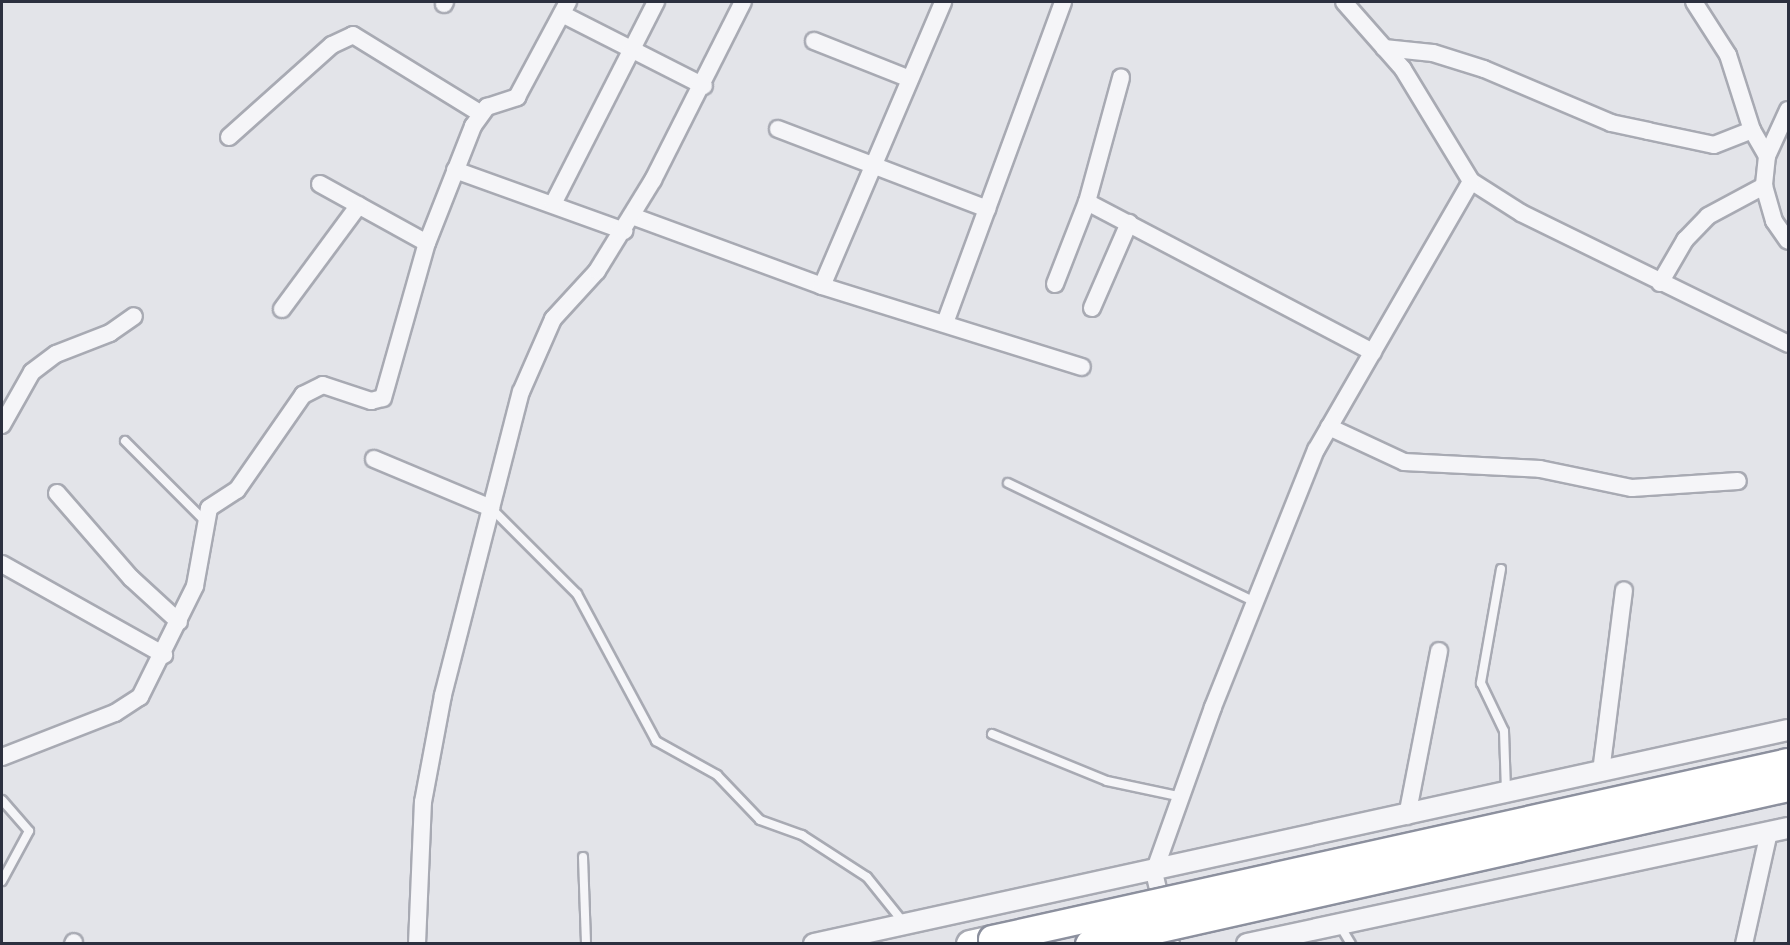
<!DOCTYPE html>
<html>
<head>
<meta charset="utf-8">
<style>
  body { margin:0 }
  #map { position:relative; width:1790px; height:945px; overflow:hidden; background:#e3e4e9; font-family:Ubuntu,sans-serif }
  div>[style] { position:absolute }
  [style*='--x'] { left:calc(var(--x)*1px); top:calc(var(--y)*1px); width:calc(var(--w)*1px); rotate:calc(var(--a)*1deg) }
  .roads { filter:drop-shadow(2px 0 #a8aab3) drop-shadow(-2px 0 #a8aab3) drop-shadow(0 2px #a8aab3) drop-shadow(0 -2px #a8aab3) }
  .service>* { height:8px; margin:-4px; padding:0 4px; transform-origin:4px; border-radius:4px; background:#f5f5f8 }
  .minor>* { height:16px; margin:-8px; padding:0 8px; transform-origin:8px; border-radius:8px; background:#f5f5f8 }
  .tertiary>* { height:20px; margin:-10px; padding:0 10px; transform-origin:10px; border-radius:10px; background:#f5f5f8 }
  .trunk>* { height:27px; margin:-13.5px; padding:0 13.5px; transform-origin:13.5px; border-radius:13.5px; background:#fff }
  .bridges { filter:drop-shadow(2px 0 #8c909e) drop-shadow(-2px 0 #8c909e) drop-shadow(0 2px #8c909e) drop-shadow(0 -2px #8c909e) }
  .trunk-bridge>* { height:27px; margin:-13.5px; padding:0 13.5px; transform-origin:13.5px; border-radius:13.5px; background:#fff }
  span { translate:-50% -50%; white-space:nowrap; text-align:center; line-height:1.15; -webkit-text-stroke:6px #f2f3f7; paint-order:stroke }
  .frame { position:absolute; inset:0; border:3px solid #2c303f; pointer-events:none }
</style>
</head>
<body>
<div id="map">
  <div class="roads">
    <div class="service">
      <div style="--x:125;--y:441;--w:115;--a:45"></div>
      <div style="--x:1008;--y:483;--w:274;--a:25.7"></div>
      <div style="--x:492;--y:509;--w:120;--a:45"></div>
      <div style="--x:577;--y:594;--w:167;--a:61.7"></div>
      <div style="--x:656;--y:741;--w:70;--a:29.1"></div>
      <div style="--x:717;--y:775;--w:62;--a:46.3"></div>
      <div style="--x:760;--y:820;--w:45;--a:19.7"></div>
      <div style="--x:802;--y:835;--w:77;--a:32.9"></div>
      <div style="--x:867;--y:877;--w:59;--a:51.2"></div>
      <div style="--x:1501;--y:569;--w:116;--a:100"></div>
      <div style="--x:1481;--y:683;--w:53;--a:64.4"></div>
      <div style="--x:1504;--y:731;--w:61;--a:88.1"></div>
      <div style="--x:992;--y:734;--w:124;--a:22.2"></div>
      <div style="--x:1107;--y:781;--w:77;--a:12"></div>
      <div style="--x:2;--y:800;--w:41;--a:48.9"></div>
      <div style="--x:29;--y:831;--w:57;--a:118.4"></div>
      <div style="--x:583;--y:857;--w:87;--a:88"></div>
      <div style="--x:1339;--y:924;--w:23;--a:59"></div>
    </div>
    <div class="minor">
      <div style="--x:1694;--y:2;--w:63;--a:57.3"></div>
      <div style="--x:1728;--y:55;--w:79;--a:72.3"></div>
      <div style="--x:1752;--y:130;--w:30;--a:60"></div>
      <div style="--x:444;--y:4;--w:2;--a:-63"></div>
      <div style="--x:562;--y:14;--w:159;--a:26.9"></div>
      <div style="--x:814;--y:41;--w:103;--a:21.6"></div>
      <div style="--x:1384;--y:48;--w:49;--a:5.8"></div>
      <div style="--x:1433;--y:53;--w:53;--a:17.4"></div>
      <div style="--x:1484;--y:69;--w:138;--a:23"></div>
      <div style="--x:1611;--y:123;--w:38;--a:12"></div>
      <div style="--x:1648;--y:131;--w:67;--a:12"></div>
      <div style="--x:1714;--y:145;--w:41;--a:-21.5"></div>
      <div style="--x:1788;--y:110;--w:51;--a:114.5"></div>
      <div style="--x:1767;--y:156;--w:30;--a:96"></div>
      <div style="--x:1764;--y:186;--w:36;--a:74"></div>
      <div style="--x:1774;--y:221;--w:24;--a:55"></div>
      <div style="--x:778;--y:129;--w:224;--a:20.9"></div>
      <div style="--x:229;--y:137;--w:138;--a:-41.8"></div>
      <div style="--x:332;--y:45;--w:23;--a:-25"></div>
      <div style="--x:353;--y:35;--w:149;--a:31.6"></div>
      <div style="--x:455;--y:170;--w:180;--a:19.8"></div>
      <div style="--x:1471;--y:181;--w:59;--a:32.6"></div>
      <div style="--x:1521;--y:213;--w:297;--a:26.1"></div>
      <div style="--x:320;--y:184;--w:122;--a:28.9"></div>
      <div style="--x:1087;--y:202;--w:323;--a:27.7"></div>
      <div style="--x:553;--y:204;--w:227;--a:-63"></div>
      <div style="--x:632;--y:216;--w:202;--a:20.2"></div>
      <div style="--x:822;--y:286;--w:272;--a:17.3"></div>
      <div style="--x:1660;--y:283;--w:50;--a:-59.8"></div>
      <div style="--x:1685;--y:240;--w:33;--a:-46"></div>
      <div style="--x:1708;--y:216;--w:64;--a:-28.2"></div>
      <div style="--x:1055;--y:284;--w:88;--a:-68.7"></div>
      <div style="--x:1087;--y:202;--w:129;--a:-74.7"></div>
      <div style="--x:822;--y:286;--w:309;--a:-66.9"></div>
      <div style="--x:1092;--y:308;--w:93;--a:-66.5"></div>
      <div style="--x:282;--y:309;--w:129;--a:-53.5"></div>
      <div style="--x:945;--y:323;--w:342;--a:-69.8"></div>
      <div style="--x:2;--y:425;--w:61;--a:-60.5"></div>
      <div style="--x:32;--y:372;--w:30;--a:-37"></div>
      <div style="--x:56;--y:354;--w:58;--a:-21.3"></div>
      <div style="--x:110;--y:333;--w:29;--a:-35"></div>
      <div style="--x:1329;--y:427;--w:83;--a:25"></div>
      <div style="--x:1404;--y:462;--w:136;--a:2.9"></div>
      <div style="--x:1540;--y:469;--w:94;--a:11.7"></div>
      <div style="--x:1632;--y:488;--w:106;--a:-3.8"></div>
      <div style="--x:374;--y:459;--w:127;--a:22.7"></div>
      <div style="--x:57;--y:493;--w:113;--a:49"></div>
      <div style="--x:131;--y:578;--w:65;--a:42.5"></div>
      <div style="--x:2;--y:564;--w:186;--a:29.3"></div>
      <div style="--x:2;--y:757;--w:121;--a:-21.3"></div>
      <div style="--x:115;--y:713;--w:30;--a:-33"></div>
      <div style="--x:140;--y:697;--w:124;--a:-63.6"></div>
      <div style="--x:195;--y:586;--w:79;--a:-79.8"></div>
      <div style="--x:209;--y:508;--w:33;--a:-33"></div>
      <div style="--x:237;--y:490;--w:116;--a:-55.2"></div>
      <div style="--x:303;--y:395;--w:22;--a:-27"></div>
      <div style="--x:323;--y:385;--w:51;--a:18.4"></div>
      <div style="--x:371;--y:401;--w:12;--a:-14"></div>
      <div style="--x:383;--y:398;--w:161;--a:-74.2"></div>
      <div style="--x:427;--y:243;--w:126;--a:-68.5"></div>
      <div style="--x:473;--y:126;--w:24;--a:-54"></div>
      <div style="--x:487;--y:107;--w:32;--a:-18"></div>
      <div style="--x:517;--y:97;--w:108;--a:-61.8"></div>
      <div style="--x:1601;--y:772;--w:183;--a:-82.8"></div>
      <div style="--x:1407;--y:816;--w:168;--a:-79"></div>
      <div style="--x:73;--y:944;--w:2;--a:-63"></div>
      <div style="--x:417;--y:944;--w:142;--a:-87.6"></div>
      <div style="--x:423;--y:802;--w:109;--a:-79.4"></div>
      <div style="--x:443;--y:695;--w:313;--a:-75.6"></div>
      <div style="--x:521;--y:392;--w:80;--a:-66.3"></div>
      <div style="--x:553;--y:319;--w:65;--a:-47.5"></div>
      <div style="--x:597;--y:271;--w:107;--a:-58.4"></div>
      <div style="--x:653;--y:180;--w:199;--a:-63.2"></div>
      <div style="--x:1171;--y:944;--w:74;--a:-103.3"></div>
      <div style="--x:1154;--y:872;--w:175;--a:-70.3"></div>
      <div style="--x:1213;--y:707;--w:277;--a:-68.2"></div>
      <div style="--x:1316;--y:450;--w:310;--a:-60"></div>
      <div style="--x:1471;--y:181;--w:131;--a:-121.3"></div>
      <div style="--x:1403;--y:69;--w:89;--a:-131.4"></div>
      <div style="--x:1744;--y:944;--w:115;--a:-77.4"></div>
    </div>
    <div class="tertiary">
      <div style="--x:814;--y:944;--w:997;--a:-12.39"></div>
      <div style="--x:1247;--y:944;--w:553;--a:-12.1"></div>
    </div>
    <div class="trunk">
      <div style="--x:970;--y:944;--w:23;--a:-13"></div>
    </div>
  </div>
  <div class="bridges">
    <div class="trunk-bridge">
      <div style="--x:992;--y:939;--w:815;--a:-12.54"></div>
      <div style="--x:1089;--y:944;--w:716;--a:-12.66"></div>
    </div>
  </div>
  <div class="frame"></div>
</div>
</body>
</html>
